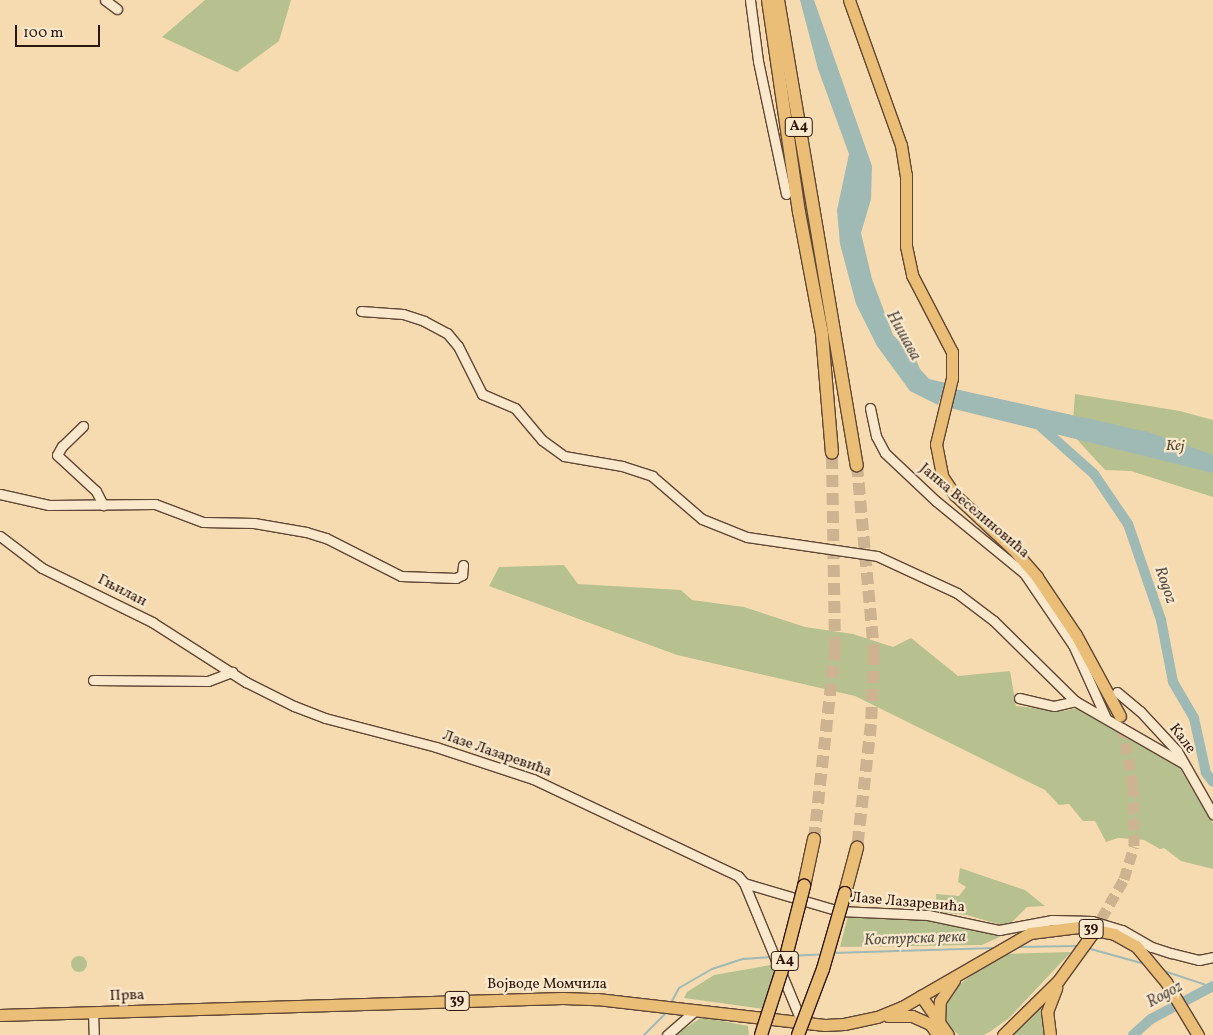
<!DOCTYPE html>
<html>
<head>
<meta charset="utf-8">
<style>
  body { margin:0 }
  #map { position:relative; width:1213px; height:1035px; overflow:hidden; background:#f6dbb1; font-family:Vollkorn,serif }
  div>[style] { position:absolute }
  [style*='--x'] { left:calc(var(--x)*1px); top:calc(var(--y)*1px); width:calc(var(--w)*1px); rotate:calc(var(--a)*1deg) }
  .green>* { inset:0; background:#b7c190 }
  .round { border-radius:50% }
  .water>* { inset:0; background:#9fb9b4 }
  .stream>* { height:2px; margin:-1px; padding:0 1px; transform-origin:1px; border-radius:1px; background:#9fb9b4 }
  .river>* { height:10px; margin:-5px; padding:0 5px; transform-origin:5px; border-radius:5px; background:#9fb9b4 }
  .major-tunnel>* { height:11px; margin-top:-5.5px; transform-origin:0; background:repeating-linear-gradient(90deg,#ceb390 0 11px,transparent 0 16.5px) }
  .highway-tunnel>* { height:12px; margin-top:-6px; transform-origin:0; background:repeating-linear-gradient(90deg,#ceb390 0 12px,transparent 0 18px) }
  .roads { filter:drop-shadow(1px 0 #604634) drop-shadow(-1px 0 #604634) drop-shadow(0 1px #604634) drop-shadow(0 -1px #604634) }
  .minor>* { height:9px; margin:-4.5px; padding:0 4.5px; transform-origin:4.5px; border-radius:4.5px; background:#f9e8cc }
  .major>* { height:11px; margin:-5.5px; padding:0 5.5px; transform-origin:5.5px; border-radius:5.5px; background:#ebbe78 }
  .highway>* { height:12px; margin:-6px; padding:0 6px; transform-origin:6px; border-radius:6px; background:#ebbe78 }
  .bridges { filter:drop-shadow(1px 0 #2e150b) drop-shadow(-1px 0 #2e150b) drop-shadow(0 1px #2e150b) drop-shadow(0 -1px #2e150b) }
  .highway-bridge>* { height:12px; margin:-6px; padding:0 6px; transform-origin:6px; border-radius:6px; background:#ebbe78 }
  span { translate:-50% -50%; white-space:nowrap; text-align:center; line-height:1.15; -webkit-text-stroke:4.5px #f9e8cc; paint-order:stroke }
  .shield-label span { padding:1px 4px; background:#f9e8cc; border:1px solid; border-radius:4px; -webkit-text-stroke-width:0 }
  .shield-label { font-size:14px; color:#2e150b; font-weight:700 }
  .park-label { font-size:15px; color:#574933; font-style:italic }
  .street-label { font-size:15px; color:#2e150b }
  .water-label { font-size:16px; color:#564e46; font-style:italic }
  .scale { position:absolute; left:15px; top:25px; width:85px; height:22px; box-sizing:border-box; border:2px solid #2e150b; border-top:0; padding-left:6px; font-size:15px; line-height:18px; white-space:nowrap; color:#2e150b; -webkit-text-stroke:4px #f9e8cc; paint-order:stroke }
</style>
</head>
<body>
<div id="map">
  <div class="green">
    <div style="clip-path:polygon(205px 0,291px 0,279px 41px,237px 72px,162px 37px)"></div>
    <div style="clip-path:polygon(1075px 394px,1180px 411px,1213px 420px,1213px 497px,1131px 471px,1105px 470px,1072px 434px)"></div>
    <div style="clip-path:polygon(564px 565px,578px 584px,681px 590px,692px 600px,744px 607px,805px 627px,853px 634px,893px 647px,911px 638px,958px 676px,1010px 671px,1016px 706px,1063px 711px,1078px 708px,1175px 760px,1213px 824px,1213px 869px,1181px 861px,1164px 848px,1160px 849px,1144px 840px,1118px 838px,1106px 842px,1095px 821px,1083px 821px,1069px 804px,1059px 805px,1045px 790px,855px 696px,677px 655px,489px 586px,499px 567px)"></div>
    <div style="clip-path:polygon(960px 868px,1025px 890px,1045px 906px,1027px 907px,1012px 922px,1001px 925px,967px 915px,937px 912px,936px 894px,959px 896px,966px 887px,958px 882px)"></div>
    <div style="clip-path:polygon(849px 912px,957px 922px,1004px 935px,982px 945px,840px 947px)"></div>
    <div style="clip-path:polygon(1071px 952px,1009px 1018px,991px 1031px,984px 1035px,959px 1035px,949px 1027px,944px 1017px,948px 1000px,956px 987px,988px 963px,1003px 954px)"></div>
    <div class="round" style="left:71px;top:956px;width:16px;height:16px"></div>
    <div style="clip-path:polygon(776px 964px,764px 1009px,684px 998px,687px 992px,714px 975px)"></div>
    <div style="clip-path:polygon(1047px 1000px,1047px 1035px,1009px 1035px)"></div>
    <div style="clip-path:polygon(702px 1017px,748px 1026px,749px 1035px,675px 1035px)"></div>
  </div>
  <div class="water">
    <div style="clip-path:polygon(800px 0,814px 0,872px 166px,871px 199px,861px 233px,872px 279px,893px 335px,914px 355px,920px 369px,929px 379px,946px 383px,938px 405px,910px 391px,877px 346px,856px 304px,840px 244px,837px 210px,849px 154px,818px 69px)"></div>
    <div style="clip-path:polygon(955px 389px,1148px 432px,1213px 455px,1213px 473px,950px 408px)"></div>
  </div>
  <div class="stream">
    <div style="--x:1015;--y:947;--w:62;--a:-0.9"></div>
    <div style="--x:1087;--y:948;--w:60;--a:15.4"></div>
    <div style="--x:832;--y:953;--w:163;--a:-1.8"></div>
    <div style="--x:790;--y:956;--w:33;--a:-3"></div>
    <div style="--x:1164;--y:971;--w:51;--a:18.4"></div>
    <div style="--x:671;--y:1003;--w:17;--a:-62"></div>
    <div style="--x:679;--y:988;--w:38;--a:-30"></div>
    <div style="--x:712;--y:969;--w:33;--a:-18"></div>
    <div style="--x:743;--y:959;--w:27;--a:-4"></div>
    <div style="--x:644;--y:1035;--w:33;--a:-45"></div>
  </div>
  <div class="river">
    <div style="--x:1039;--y:425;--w:74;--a:41.7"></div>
    <div style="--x:1094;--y:474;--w:60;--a:55.8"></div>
    <div style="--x:1128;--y:524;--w:102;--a:71"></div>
    <div style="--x:1161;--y:620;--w:63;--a:79"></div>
    <div style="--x:1173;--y:682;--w:42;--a:59.7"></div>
    <div style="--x:1194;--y:718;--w:56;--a:77.7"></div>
    <div style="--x:1206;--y:773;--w:11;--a:52"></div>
    <div style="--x:1133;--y:1035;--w:24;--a:-42"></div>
    <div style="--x:1151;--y:1019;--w:70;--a:-28"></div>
  </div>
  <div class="major-tunnel">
    <div style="--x:1093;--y:933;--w:62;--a:-60.1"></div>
    <div style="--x:1124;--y:879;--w:34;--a:-73"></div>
    <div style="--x:1134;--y:846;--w:60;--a:-91"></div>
    <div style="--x:1133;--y:786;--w:67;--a:-100.3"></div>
  </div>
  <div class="highway-tunnel">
    <div style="--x:857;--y:465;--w:189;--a:84.8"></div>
    <div style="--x:874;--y:653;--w:71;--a:92.4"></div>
    <div style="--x:871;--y:724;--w:125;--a:96.4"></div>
    <div style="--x:814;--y:839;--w:191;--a:-83.7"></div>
    <div style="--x:835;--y:649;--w:196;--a:-90.9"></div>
  </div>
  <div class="roads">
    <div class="minor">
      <div style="--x:105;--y:0;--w:15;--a:37"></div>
      <div style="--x:750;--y:0;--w:62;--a:82.5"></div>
      <div style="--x:758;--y:61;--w:136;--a:78.1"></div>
      <div style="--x:361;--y:311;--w:42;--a:4.1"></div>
      <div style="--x:403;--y:314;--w:22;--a:18"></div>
      <div style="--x:424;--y:321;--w:26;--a:28"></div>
      <div style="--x:447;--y:333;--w:17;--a:50"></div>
      <div style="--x:458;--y:346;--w:54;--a:63.4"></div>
      <div style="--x:482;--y:394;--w:36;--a:23"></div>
      <div style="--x:515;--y:408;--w:42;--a:49.8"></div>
      <div style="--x:542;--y:440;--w:27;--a:36"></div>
      <div style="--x:564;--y:456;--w:59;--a:9.8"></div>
      <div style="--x:622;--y:466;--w:32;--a:18"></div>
      <div style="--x:652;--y:476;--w:66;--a:40.7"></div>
      <div style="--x:702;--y:519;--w:48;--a:21.8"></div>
      <div style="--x:747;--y:537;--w:131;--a:8.3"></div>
      <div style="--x:877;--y:556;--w:88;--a:24.8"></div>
      <div style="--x:957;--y:593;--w:46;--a:37.1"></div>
      <div style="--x:994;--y:621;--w:114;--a:44.6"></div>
      <div style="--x:1075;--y:701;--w:125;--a:29.9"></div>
      <div style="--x:870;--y:408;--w:29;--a:78"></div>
      <div style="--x:876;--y:436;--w:19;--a:62"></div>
      <div style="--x:885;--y:453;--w:70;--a:43.3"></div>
      <div style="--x:936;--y:501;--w:114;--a:39.3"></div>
      <div style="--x:1024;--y:573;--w:87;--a:55.8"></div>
      <div style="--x:1073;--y:645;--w:78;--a:65.7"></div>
      <div style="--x:83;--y:426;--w:29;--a:136"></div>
      <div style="--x:62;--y:446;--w:10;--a:119"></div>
      <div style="--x:57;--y:455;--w:53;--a:42.7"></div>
      <div style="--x:96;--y:491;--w:16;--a:63"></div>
      <div style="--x:0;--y:494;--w:50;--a:12.7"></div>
      <div style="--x:49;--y:505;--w:106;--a:-0.5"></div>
      <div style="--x:155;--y:504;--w:51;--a:20.6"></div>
      <div style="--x:203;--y:522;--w:51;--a:1.1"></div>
      <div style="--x:254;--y:523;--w:53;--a:9.8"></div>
      <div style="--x:306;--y:532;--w:21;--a:17"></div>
      <div style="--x:326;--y:538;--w:84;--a:26.9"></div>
      <div style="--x:401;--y:576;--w:55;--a:2.1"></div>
      <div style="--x:456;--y:578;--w:7;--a:-27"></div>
      <div style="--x:462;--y:575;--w:10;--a:-84"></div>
      <div style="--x:0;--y:536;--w:53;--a:37.3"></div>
      <div style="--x:42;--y:568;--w:123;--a:26.1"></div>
      <div style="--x:152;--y:622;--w:112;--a:32.6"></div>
      <div style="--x:246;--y:682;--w:54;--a:26.6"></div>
      <div style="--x:294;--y:706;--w:33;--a:21"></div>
      <div style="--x:325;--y:718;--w:115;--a:14.6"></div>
      <div style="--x:436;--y:747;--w:102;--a:18.3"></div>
      <div style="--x:533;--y:779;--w:227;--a:25.3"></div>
      <div style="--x:738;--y:876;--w:9;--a:49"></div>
      <div style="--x:744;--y:883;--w:152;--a:67.5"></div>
      <div style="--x:93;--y:680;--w:115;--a:0.5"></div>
      <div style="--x:208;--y:681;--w:26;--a:-21"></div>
      <div style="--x:1117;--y:692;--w:30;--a:40"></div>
      <div style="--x:1140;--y:711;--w:54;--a:47.2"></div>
      <div style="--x:1177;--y:751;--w:73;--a:60.3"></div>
      <div style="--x:1019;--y:698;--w:36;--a:13"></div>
      <div style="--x:1054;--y:706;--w:22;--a:-13"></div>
      <div style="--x:744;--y:883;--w:99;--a:16.4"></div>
      <div style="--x:839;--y:911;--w:89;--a:2.6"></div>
      <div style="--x:928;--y:915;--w:73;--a:11.9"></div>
      <div style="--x:999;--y:930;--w:54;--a:-10.7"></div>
      <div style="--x:1052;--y:920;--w:40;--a:1.4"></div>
      <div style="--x:1092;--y:921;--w:31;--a:17"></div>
      <div style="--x:1122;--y:930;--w:34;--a:30"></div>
      <div style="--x:1152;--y:947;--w:20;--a:18"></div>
      <div style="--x:1171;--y:953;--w:29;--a:14"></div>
      <div style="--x:1199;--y:960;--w:14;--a:-12"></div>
      <div style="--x:93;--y:1012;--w:23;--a:88"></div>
      <div style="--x:667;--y:1035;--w:38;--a:-41"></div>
    </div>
    <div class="major">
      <div style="--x:849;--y:0;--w:154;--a:70.3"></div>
      <div style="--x:901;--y:145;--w:30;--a:81"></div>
      <div style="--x:906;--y:175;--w:71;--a:90"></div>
      <div style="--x:906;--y:246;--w:30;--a:78"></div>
      <div style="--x:912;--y:275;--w:87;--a:62.5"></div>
      <div style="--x:952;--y:352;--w:26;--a:90"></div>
      <div style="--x:952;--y:378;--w:68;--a:103.6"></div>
      <div style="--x:936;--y:444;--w:33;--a:79"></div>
      <div style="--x:942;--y:476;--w:23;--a:56"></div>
      <div style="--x:955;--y:495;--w:79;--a:43"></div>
      <div style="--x:1013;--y:549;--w:37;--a:49"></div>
      <div style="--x:1037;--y:577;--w:70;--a:56.1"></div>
      <div style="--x:1076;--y:635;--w:92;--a:61.5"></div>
      <div style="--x:921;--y:996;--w:47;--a:55.3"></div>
      <div style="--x:0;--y:1015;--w:563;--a:-1.73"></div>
      <div style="--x:563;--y:998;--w:34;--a:2"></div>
      <div style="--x:597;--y:999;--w:229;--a:6.5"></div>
      <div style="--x:825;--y:1025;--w:19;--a:-3"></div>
      <div style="--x:844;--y:1024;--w:34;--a:-12"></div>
      <div style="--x:877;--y:1017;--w:27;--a:-22"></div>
      <div style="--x:902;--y:1007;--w:148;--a:-30"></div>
      <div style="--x:1030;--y:933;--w:49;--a:-7"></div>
      <div style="--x:1079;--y:927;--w:36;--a:11"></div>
      <div style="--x:1114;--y:934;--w:25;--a:29"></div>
      <div style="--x:1136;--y:946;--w:47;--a:50.2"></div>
      <div style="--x:1166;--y:982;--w:62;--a:58.9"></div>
      <div style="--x:888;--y:1016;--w:24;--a:0"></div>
      <div style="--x:912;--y:1016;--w:20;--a:24"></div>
      <div style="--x:930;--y:1024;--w:14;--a:54"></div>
      <div style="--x:939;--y:1024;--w:23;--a:-88"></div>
      <div style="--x:940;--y:1001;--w:25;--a:-56"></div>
      <div style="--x:1003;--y:1035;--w:77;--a:-44.5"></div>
      <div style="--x:1058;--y:981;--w:58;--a:-54.1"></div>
      <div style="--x:1050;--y:1035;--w:23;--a:-97"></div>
      <div style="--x:1047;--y:1012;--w:26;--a:-69"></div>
    </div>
    <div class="highway">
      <div style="--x:768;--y:0;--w:214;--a:81.7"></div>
      <div style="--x:799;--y:212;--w:124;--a:79.3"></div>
      <div style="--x:822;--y:334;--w:119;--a:85.2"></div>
      <div style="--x:778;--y:0;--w:472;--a:80.4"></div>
      <div style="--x:804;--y:886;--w:48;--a:-78"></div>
      <div style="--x:845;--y:893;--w:47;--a:-75.1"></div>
    </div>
  </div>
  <div class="bridges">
    <div class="highway-bridge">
      <div style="--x:761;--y:1035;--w:75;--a:-72.1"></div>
      <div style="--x:784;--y:964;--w:81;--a:-75.6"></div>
      <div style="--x:798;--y:1035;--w:71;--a:-69.3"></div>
      <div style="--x:823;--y:969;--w:79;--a:-73.9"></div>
    </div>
  </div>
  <div class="shield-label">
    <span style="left:799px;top:127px">A4</span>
    <span style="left:1091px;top:929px">39</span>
    <span style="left:785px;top:961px">A4</span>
    <span style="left:457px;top:1001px">39</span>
  </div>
  <div class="park-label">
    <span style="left:1175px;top:447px">Кеј</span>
  </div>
  <div class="street-label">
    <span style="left:974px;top:511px;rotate:40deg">Јанка Веселиновића</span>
    <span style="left:122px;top:591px;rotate:27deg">Гњилан</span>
    <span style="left:1182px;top:739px;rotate:52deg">Кале</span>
    <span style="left:497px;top:754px;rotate:19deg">Лазе Лазаревића</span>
    <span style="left:908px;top:903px;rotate:5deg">Лазе Лазаревића</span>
    <span style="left:547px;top:985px">Војводе Момчила</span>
    <span style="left:127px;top:996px;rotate:-2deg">Прва</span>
  </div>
  <div class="water-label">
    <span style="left:903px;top:336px;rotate:61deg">Нишава</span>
    <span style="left:1165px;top:585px;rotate:71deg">Rogoz</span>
    <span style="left:915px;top:939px;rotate:-2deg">Костурска река</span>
    <span style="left:1165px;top:995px;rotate:-29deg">Rogoz</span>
  </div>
  <div class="scale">100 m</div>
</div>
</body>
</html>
